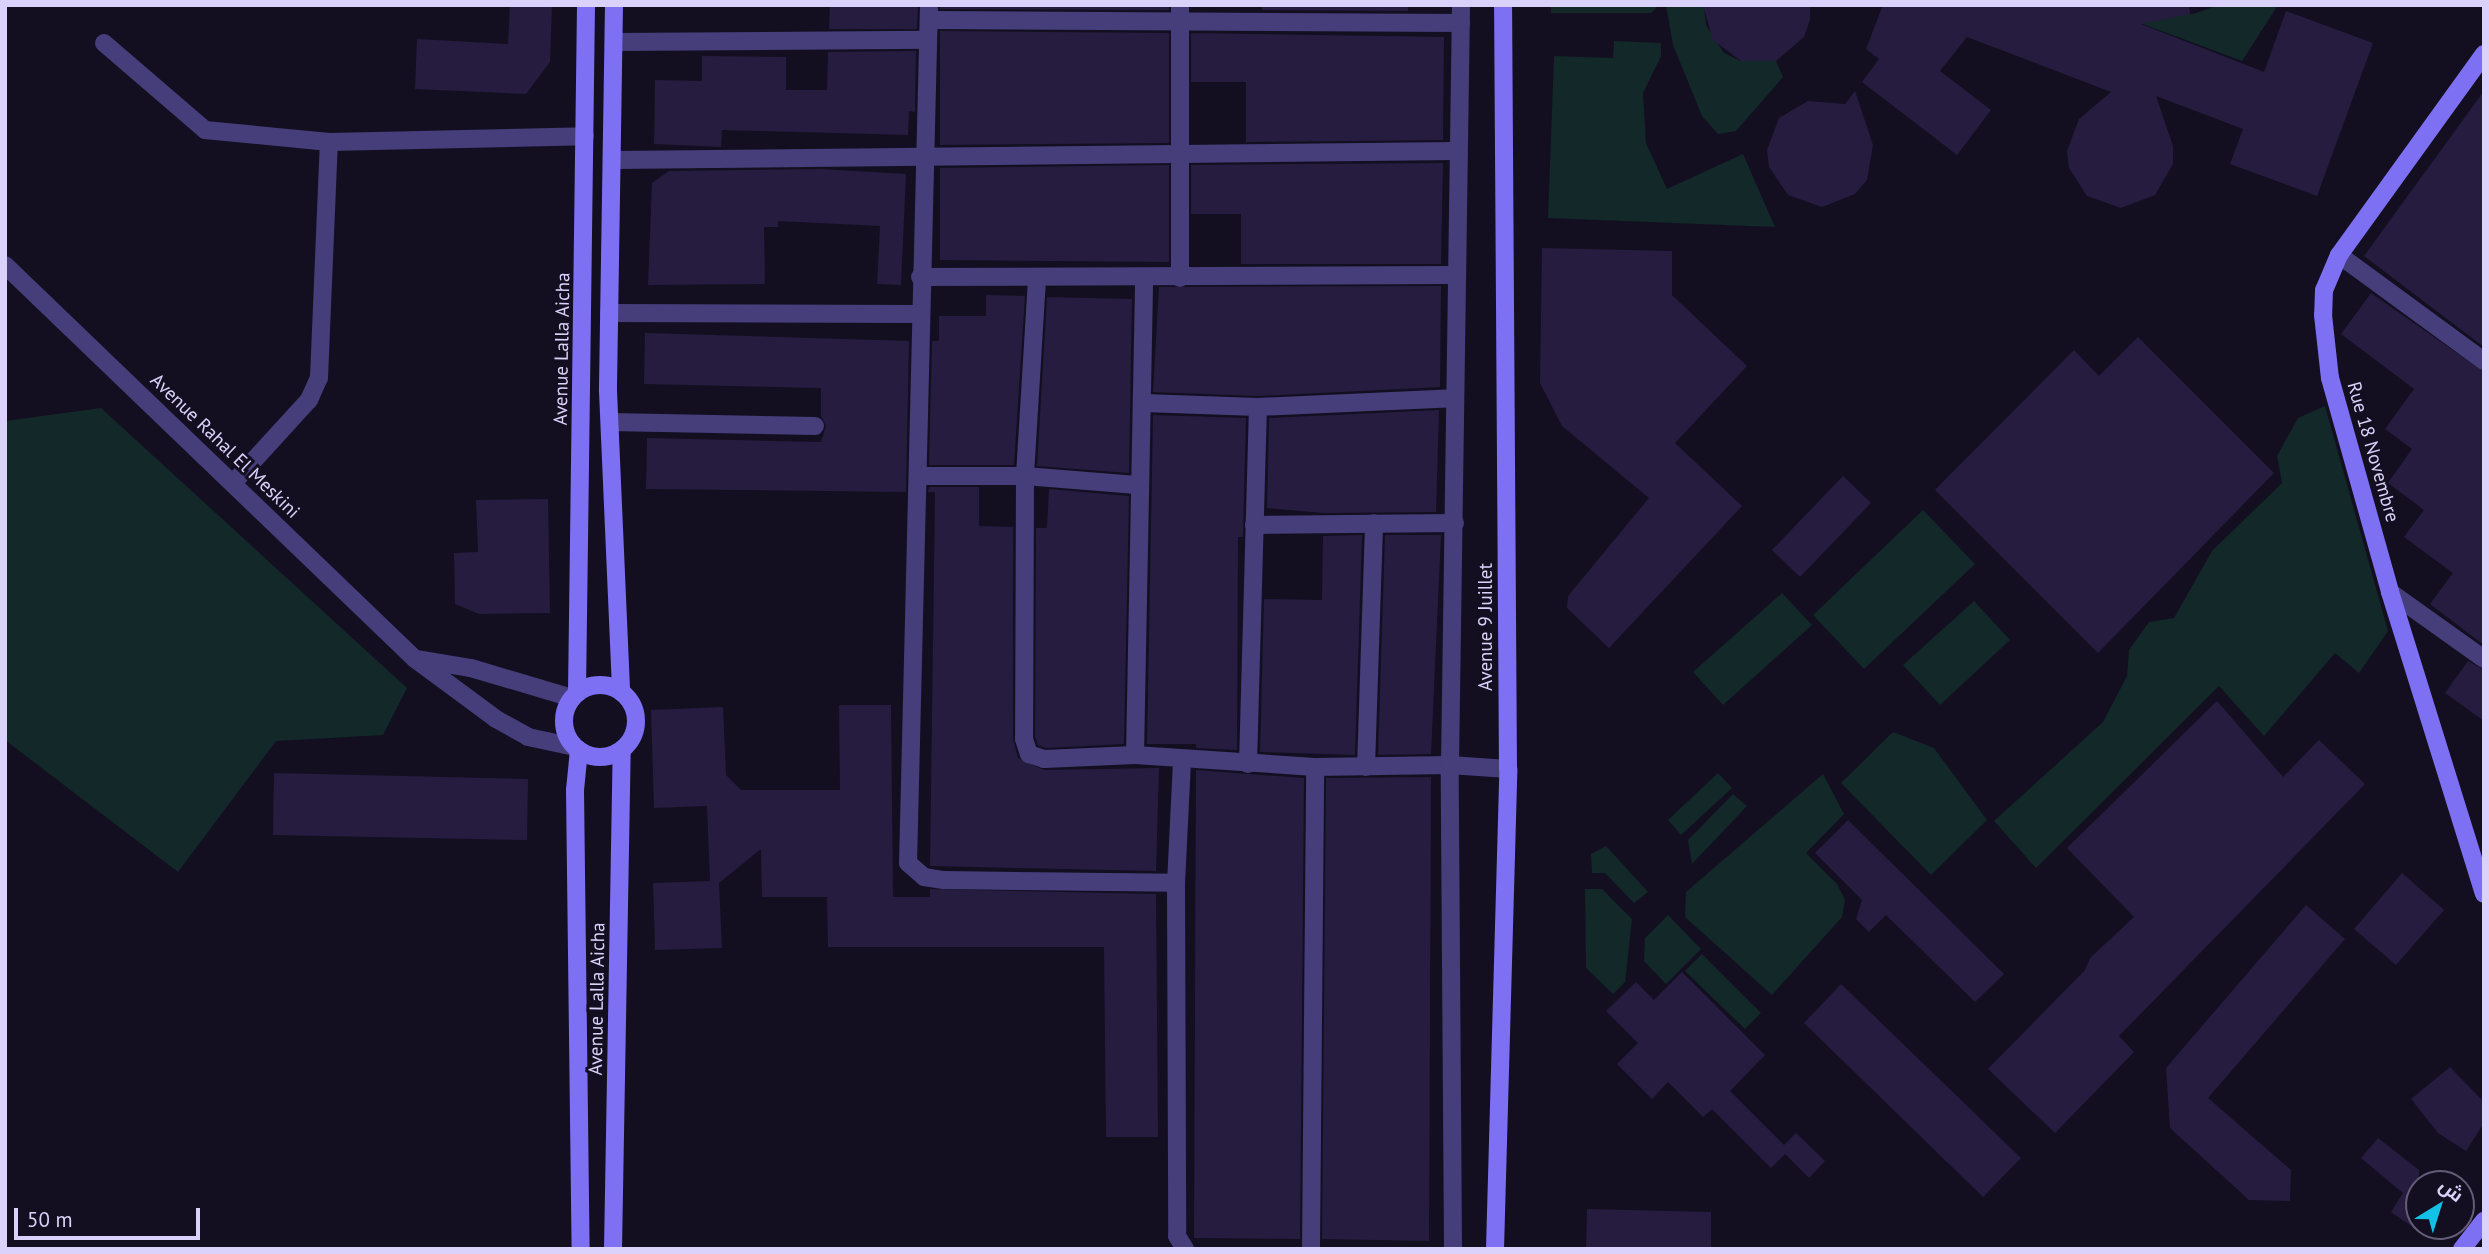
<!DOCTYPE html>
<html>
<head>
<meta charset="utf-8">
<style>
  body { margin:0 }
  #map { position:relative; width:2489px; height:1254px; overflow:hidden; background:#130f20; font-family:"PT Sans",Cairo,sans-serif }
  div>[style] { position:absolute }
  [style*='--x'] { left:calc(var(--x)*1px); top:calc(var(--y)*1px); width:calc(var(--w)*1px); rotate:calc(var(--a)*1deg) }
  .green>* { inset:0; background:#122829 }
  .building>* { inset:0; background:#261c3f }
  .street>* { height:18px; margin:-9px; padding:0 9px; transform-origin:9px; border-radius:9px; background:#453e7b }
  .secondary>* { height:18px; margin:-9px; padding:0 9px; transform-origin:9px; border-radius:9px; background:#7e70f3 }
  .secondary>.ring { margin:-9px; padding:0; box-sizing:content-box; background:none; border:18px solid #7e70f3; border-radius:50% }
  span { translate:-50% -50%; white-space:nowrap; text-align:center; line-height:1.15; -webkit-text-stroke:6px #130f20; paint-order:stroke }
  .street-label { font-size:19px; color:#dad2fb }
  .frame { position:absolute; inset:0; border:7px solid #dad2fb; pointer-events:none }
  .north { position:absolute; left:2405px; top:1170px; width:70px; height:70px; box-sizing:border-box; background:#130f20; border:2px solid #635d78; border-radius:50%; rotate:38deg; font-size:19px; font-weight:700; line-height:28px; text-align:center; color:#dad2fb }
  .north::after { content:''; display:block; margin:auto; width:24px; height:32px; background:#13c0e6; clip-path:polygon(50% 0,100% 100%,50% 72%,0 100%) }
  .scale { position:absolute; left:14px; top:1208px; width:186px; height:32px; box-sizing:border-box; border:4px solid #dad2fb; border-top:0; padding-left:9px; font-size:21px; line-height:24px; white-space:nowrap; color:#dad2fb; -webkit-text-stroke:5px #130f20; paint-order:stroke }
</style>
</head>
<body>
<div id="map">
  <div class="green">
    <div style="clip-path:polygon(1551px 5px,1656px 5px,1657px 7px,1651px 13px,1551px 13px)"></div>
    <div style="clip-path:polygon(1666px 5px,1704px 5px,1706px 25px,1724px 53px,1741px 61px,1776px 61px,1783px 77px,1736px 131px,1718px 134px,1702px 116px,1673px 45px)"></div>
    <div style="clip-path:polygon(2092px 5px,2193px 14px,2219px 5px,2278px 5px,2242px 61px)"></div>
    <div style="clip-path:polygon(1614px 41px,1661px 43px,1661px 56px,1643px 93px,1646px 143px,1667px 189px,1743px 154px,1775px 227px,1548px 218px,1554px 56px,1613px 58px)"></div>
    <div style="clip-path:polygon(2325px 406px,2388px 631px,2359px 673px,2335px 653px,2264px 736px,2219px 686px,2036px 868px,1994px 821px,2103px 722px,2127px 676px,2129px 650px,2149px 622px,2174px 618px,2212px 551px,2282px 483px,2277px 456px,2298px 418px)"></div>
    <div style="clip-path:polygon(101px 408px,407px 688px,383px 735px,276px 741px,178px 872px,5px 740px,5px 421px)"></div>
    <div style="clip-path:polygon(1923px 510px,1975px 564px,1864px 669px,1813px 615px)"></div>
    <div style="clip-path:polygon(1782px 593px,1812px 625px,1723px 705px,1693px 672px)"></div>
    <div style="clip-path:polygon(1974px 601px,2010px 640px,1940px 705px,1903px 665px)"></div>
    <div style="clip-path:polygon(1893px 732px,1934px 748px,1987px 820px,1931px 875px,1841px 783px)"></div>
    <div style="clip-path:polygon(1718px 773px,1732px 788px,1681px 835px,1668px 820px)"></div>
    <div style="clip-path:polygon(1823px 774px,1844px 814px,1806px 853px,1837px 884px,1845px 900px,1842px 917px,1772px 995px,1685px 917px,1686px 892px)"></div>
    <div style="clip-path:polygon(1733px 794px,1747px 806px,1692px 864px,1688px 840px)"></div>
    <div style="clip-path:polygon(1606px 846px,1648px 892px,1634px 903px,1605px 873px,1592px 873px,1591px 854px)"></div>
    <div style="clip-path:polygon(1585px 889px,1602px 889px,1632px 919px,1625px 982px,1613px 994px,1586px 968px)"></div>
    <div style="clip-path:polygon(1668px 915px,1701px 949px,1666px 984px,1644px 961px,1645px 938px)"></div>
    <div style="clip-path:polygon(1702px 954px,1761px 1013px,1745px 1029px,1685px 971px)"></div>
  </div>
  <div class="building">
    <div style="clip-path:polygon(510px 5px,552px 5px,550px 62px,526px 94px,415px 89px,417px 39px,508px 44px)"></div>
    <div style="clip-path:polygon(830px 5px,918px 5px,917px 29px,829px 29px)"></div>
    <div style="clip-path:polygon(940px 5px,1169px 5px,1169px 10px,940px 9px)"></div>
    <div style="clip-path:polygon(1262px 5px,1408px 5px,1408px 11px,1262px 10px)"></div>
    <div style="clip-path:polygon(1703px 5px,1810px 5px,1810px 20px,1804px 37px,1776px 61px,1741px 61px,1713px 40px)"></div>
    <div style="clip-path:polygon(1883px 5px,2189px 5px,2190px 14px,2141px 24px,2264px 72px,2286px 11px,2373px 43px,2317px 196px,2230px 164px,2243px 129px,2156px 96px,2173px 146px,2173px 164px,2155px 195px,2121px 208px,2087px 196px,2069px 168px,2067px 151px,2079px 119px,2111px 92px,1967px 37px,1940px 71px,1991px 110px,1957px 155px,1862px 82px,1879px 59px,1866px 49px)"></div>
    <div style="clip-path:polygon(940px 31px,1169px 33px,1169px 143px,940px 145px)"></div>
    <div style="clip-path:polygon(1191px 33px,1444px 37px,1443px 140px,1246px 142px,1246px 82px,1191px 82px)"></div>
    <div style="clip-path:polygon(916px 51px,915px 112px,909px 111px,908px 135px,722px 130px,721px 147px,654px 144px,655px 80px,702px 81px,702px 56px,786px 57px,786px 90px,827px 90px,828px 52px)"></div>
    <div style="clip-path:polygon(1855px 91px,1873px 145px,1867px 180px,1855px 194px,1822px 207px,1788px 195px,1769px 167px,1767px 150px,1779px 118px,1808px 101px,1845px 104px)"></div>
    <div style="clip-path:polygon(2484px 91px,2484px 347px,2364px 256px)"></div>
    <div style="clip-path:polygon(1443px 163px,1441px 264px,1241px 264px,1241px 214px,1191px 214px,1191px 165px)"></div>
    <div style="clip-path:polygon(1169px 165px,1169px 262px,940px 260px,940px 168px)"></div>
    <div style="clip-path:polygon(820px 169px,906px 174px,901px 285px,877px 284px,880px 226px,778px 221px,778px 227px,764px 227px,765px 284px,648px 285px,652px 183px,669px 171px)"></div>
    <div style="clip-path:polygon(1542px 248px,1672px 251px,1672px 295px,1747px 366px,1675px 443px,1742px 506px,1609px 648px,1567px 608px,1568px 596px,1649px 498px,1562px 426px,1540px 383px)"></div>
    <div style="clip-path:polygon(1441px 286px,1440px 387px,1258px 396px,1153px 392px,1159px 287px)"></div>
    <div style="clip-path:polygon(2371px 293px,2484px 372px,2484px 645px,2430px 604px,2453px 573px,2404px 537px,2424px 510px,2388px 483px,2412px 449px,2385px 429px,2414px 389px,2341px 334px)"></div>
    <div style="clip-path:polygon(986px 295px,1025px 296px,1014px 465px,929px 465px,932px 341px,939px 341px,939px 316px,986px 316px)"></div>
    <div style="clip-path:polygon(1047px 297px,1132px 299px,1129px 473px,1037px 466px)"></div>
    <div style="clip-path:polygon(645px 333px,909px 341px,906px 492px,646px 489px,647px 438px,821px 442px,826px 426px,821px 416px,821px 388px,644px 384px)"></div>
    <div style="clip-path:polygon(2138px 337px,2274px 473px,2098px 653px,1935px 490px,2074px 350px,2099px 376px)"></div>
    <div style="clip-path:polygon(1439px 410px,1436px 512px,1323px 513px,1267px 508px,1269px 418px)"></div>
    <div style="clip-path:polygon(1153px 415px,1246px 418px,1243px 537px,1238px 537px,1237px 750px,1196px 748px,1196px 744px,1147px 744px)"></div>
    <div style="clip-path:polygon(1843px 476px,1871px 503px,1800px 577px,1772px 550px)"></div>
    <div style="clip-path:polygon(929px 487px,979px 487px,979px 526px,1013px 527px,1013px 739px,1018px 758px,1044px 770px,1159px 768px,1156px 871px,930px 866px,935px 492px,928px 492px)"></div>
    <div style="clip-path:polygon(1049px 489px,1129px 496px,1124px 744px,1046px 748px,1038px 745px,1035px 737px,1036px 528px,1047px 528px)"></div>
    <div style="clip-path:polygon(548px 499px,550px 613px,479px 614px,455px 604px,454px 553px,478px 552px,476px 500px)"></div>
    <div style="clip-path:polygon(1362px 535px,1355px 755px,1260px 752px,1264px 599px,1322px 600px,1323px 536px)"></div>
    <div style="clip-path:polygon(1385px 535px,1441px 535px,1431px 754px,1378px 755px)"></div>
    <div style="clip-path:polygon(2468px 661px,2484px 670px,2484px 721px,2445px 693px)"></div>
    <div style="clip-path:polygon(2217px 701px,2283px 777px,2319px 740px,2365px 784px,2119px 1036px,2134px 1052px,2055px 1133px,1988px 1069px,2085px 970px,2090px 958px,2134px 917px,2067px 848px)"></div>
    <div style="clip-path:polygon(839px 705px,891px 705px,893px 897px,930px 897px,930px 889px,1156px 894px,1158px 1137px,1106px 1137px,1104px 947px,828px 947px,827px 897px,762px 897px,761px 849px,719px 883px,722px 948px,655px 950px,653px 883px,710px 881px,707px 806px,654px 808px,651px 710px,723px 707px,726px 775px,741px 790px,840px 790px)"></div>
    <div style="clip-path:polygon(1196px 770px,1304px 778px,1300px 1239px,1194px 1238px)"></div>
    <div style="clip-path:polygon(274px 773px,528px 779px,527px 840px,273px 835px)"></div>
    <div style="clip-path:polygon(1431px 777px,1429px 1241px,1322px 1239px,1326px 778px)"></div>
    <div style="clip-path:polygon(1848px 820px,2004px 974px,1975px 1002px,1886px 915px,1869px 932px,1856px 919px,1862px 900px,1815px 853px)"></div>
    <div style="clip-path:polygon(2402px 873px,2444px 910px,2396px 965px,2354px 929px)"></div>
    <div style="clip-path:polygon(2306px 905px,2345px 939px,2208px 1098px,2291px 1170px,2290px 1201px,2249px 1200px,2170px 1128px,2166px 1068px)"></div>
    <div style="clip-path:polygon(1682px 972px,1765px 1055px,1730px 1091px,1784px 1145px,1796px 1133px,1825px 1161px,1809px 1178px,1785px 1154px,1771px 1168px,1712px 1109px,1703px 1117px,1668px 1082px,1652px 1099px,1617px 1064px,1638px 1043px,1606px 1011px,1636px 982px,1654px 1000px)"></div>
    <div style="clip-path:polygon(1841px 984px,2021px 1158px,1983px 1197px,1804px 1023px)"></div>
    <div style="clip-path:polygon(2450px 1067px,2484px 1102px,2484px 1123px,2466px 1151px,2438px 1133px,2411px 1099px)"></div>
    <div style="clip-path:polygon(2378px 1138px,2419px 1170px,2419px 1231px,2391px 1212px,2403px 1193px,2361px 1158px)"></div>
    <div style="clip-path:polygon(1587px 1209px,1711px 1212px,1711px 1249px,1586px 1249px)"></div>
  </div>
  <div class="street">
    <div style="--x:929;--y:5;--w:858;--a:91.4"></div>
    <div style="--x:908;--y:863;--w:21;--a:41"></div>
    <div style="--x:924;--y:877;--w:20;--a:9"></div>
    <div style="--x:944;--y:880;--w:232;--a:0.7"></div>
    <div style="--x:1180;--y:5;--w:273;--a:90"></div>
    <div style="--x:929;--y:20;--w:532;--a:0.32"></div>
    <div style="--x:614;--y:42;--w:314;--a:-0.4"></div>
    <div style="--x:104;--y:43;--w:133;--a:40.7"></div>
    <div style="--x:205;--y:130;--w:125;--a:5.5"></div>
    <div style="--x:615;--y:160;--w:842;--a:-0.61"></div>
    <div style="--x:2339;--y:255;--w:180;--a:36.2"></div>
    <div style="--x:5;--y:265;--w:569;--a:43.86"></div>
    <div style="--x:415;--y:659;--w:101;--a:36.5"></div>
    <div style="--x:496;--y:719;--w:37;--a:29"></div>
    <div style="--x:528;--y:737;--w:48;--a:12"></div>
    <div style="--x:920;--y:277;--w:535;--a:-0.21"></div>
    <div style="--x:1037;--y:279;--w:197;--a:93.5"></div>
    <div style="--x:1025;--y:476;--w:263;--a:90.2"></div>
    <div style="--x:1024;--y:739;--w:16;--a:72"></div>
    <div style="--x:1029;--y:754;--w:16;--a:18"></div>
    <div style="--x:1044;--y:759;--w:91;--a:-2.5"></div>
    <div style="--x:1135;--y:755;--w:180;--a:3.8"></div>
    <div style="--x:1315;--y:767;--w:135;--a:-0.8"></div>
    <div style="--x:1450;--y:765;--w:58;--a:3.9"></div>
    <div style="--x:609;--y:313;--w:311;--a:0.2"></div>
    <div style="--x:1143;--y:403;--w:115;--a:2"></div>
    <div style="--x:1258;--y:407;--w:195;--a:-2.6"></div>
    <div style="--x:610;--y:422;--w:205;--a:1.1"></div>
    <div style="--x:918;--y:476;--w:107;--a:0"></div>
    <div style="--x:1025;--y:476;--w:112;--a:4.6"></div>
    <div style="--x:234;--y:482;--w:111;--a:-47.6"></div>
    <div style="--x:309;--y:400;--w:24;--a:-66"></div>
    <div style="--x:319;--y:378;--w:236;--a:-87.6"></div>
    <div style="--x:329;--y:142;--w:256;--a:-1.3"></div>
    <div style="--x:1254;--y:525;--w:201;--a:-0.6"></div>
    <div style="--x:2390;--y:592;--w:115;--a:35.5"></div>
    <div style="--x:416;--y:659;--w:56;--a:9.3"></div>
    <div style="--x:471;--y:668;--w:105;--a:16.5"></div>
    <div style="--x:1135;--y:755;--w:477;--a:-88.9"></div>
    <div style="--x:1182;--y:761;--w:122;--a:92.8"></div>
    <div style="--x:1176;--y:883;--w:353;--a:89.8"></div>
    <div style="--x:1177;--y:1236;--w:15;--a:58"></div>
    <div style="--x:1248;--y:764;--w:357;--a:-88.4"></div>
    <div style="--x:1366;--y:767;--w:244;--a:-88.1"></div>
    <div style="--x:1311;--y:1249;--w:482;--a:-89.5"></div>
    <div style="--x:1453;--y:1249;--w:484;--a:-90.4"></div>
    <div style="--x:1450;--y:765;--w:760;--a:-89.17"></div>
  </div>
  <div class="secondary">
    <div style="--x:614;--y:5;--w:386;--a:90.9"></div>
    <div style="--x:608;--y:391;--w:301;--a:87.5"></div>
    <div style="--x:2484;--y:54;--w:248;--a:125.8"></div>
    <div style="--x:2339;--y:255;--w:38;--a:113"></div>
    <div style="--x:2324;--y:290;--w:25;--a:92"></div>
    <div style="--x:2323;--y:315;--w:63;--a:83.7"></div>
    <div style="--x:2330;--y:378;--w:222;--a:74.3"></div>
    <div style="--x:2390;--y:592;--w:316;--a:72.7"></div>
    <div class="ring" style="left:564px;top:685px;width:54px;height:54px"></div>
    <div style="--x:577;--y:693;--w:688;--a:-89.25"></div>
    <div style="--x:579;--y:750;--w:40;--a:95.7"></div>
    <div style="--x:575;--y:790;--w:459;--a:89.3"></div>
    <div style="--x:613;--y:1249;--w:499;--a:-89"></div>
    <div style="--x:1495;--y:1249;--w:480;--a:-88.4"></div>
    <div style="--x:1508;--y:769;--w:764;--a:-90.37"></div>
    <div style="--x:2462;--y:1249;--w:36;--a:-52"></div>
  </div>
  <div class="street-label">
    <span style="left:562px;top:349px;rotate:-89deg">Avenue Lalla Aicha</span>
    <span style="left:225px;top:446px;rotate:44deg">Avenue Rahal El Meskini</span>
    <span style="left:2373px;top:452px;rotate:74deg">Rue 18 Novembre</span>
    <span style="left:1486px;top:627px;rotate:-90deg">Avenue 9 Juillet</span>
    <span style="left:597px;top:999px;rotate:-89deg">Avenue Lalla Aicha</span>
  </div>
  <div class="frame"></div>
  <div class="north">ش</div>
  <div class="scale">50 m</div>
</div>
</body>
</html>
